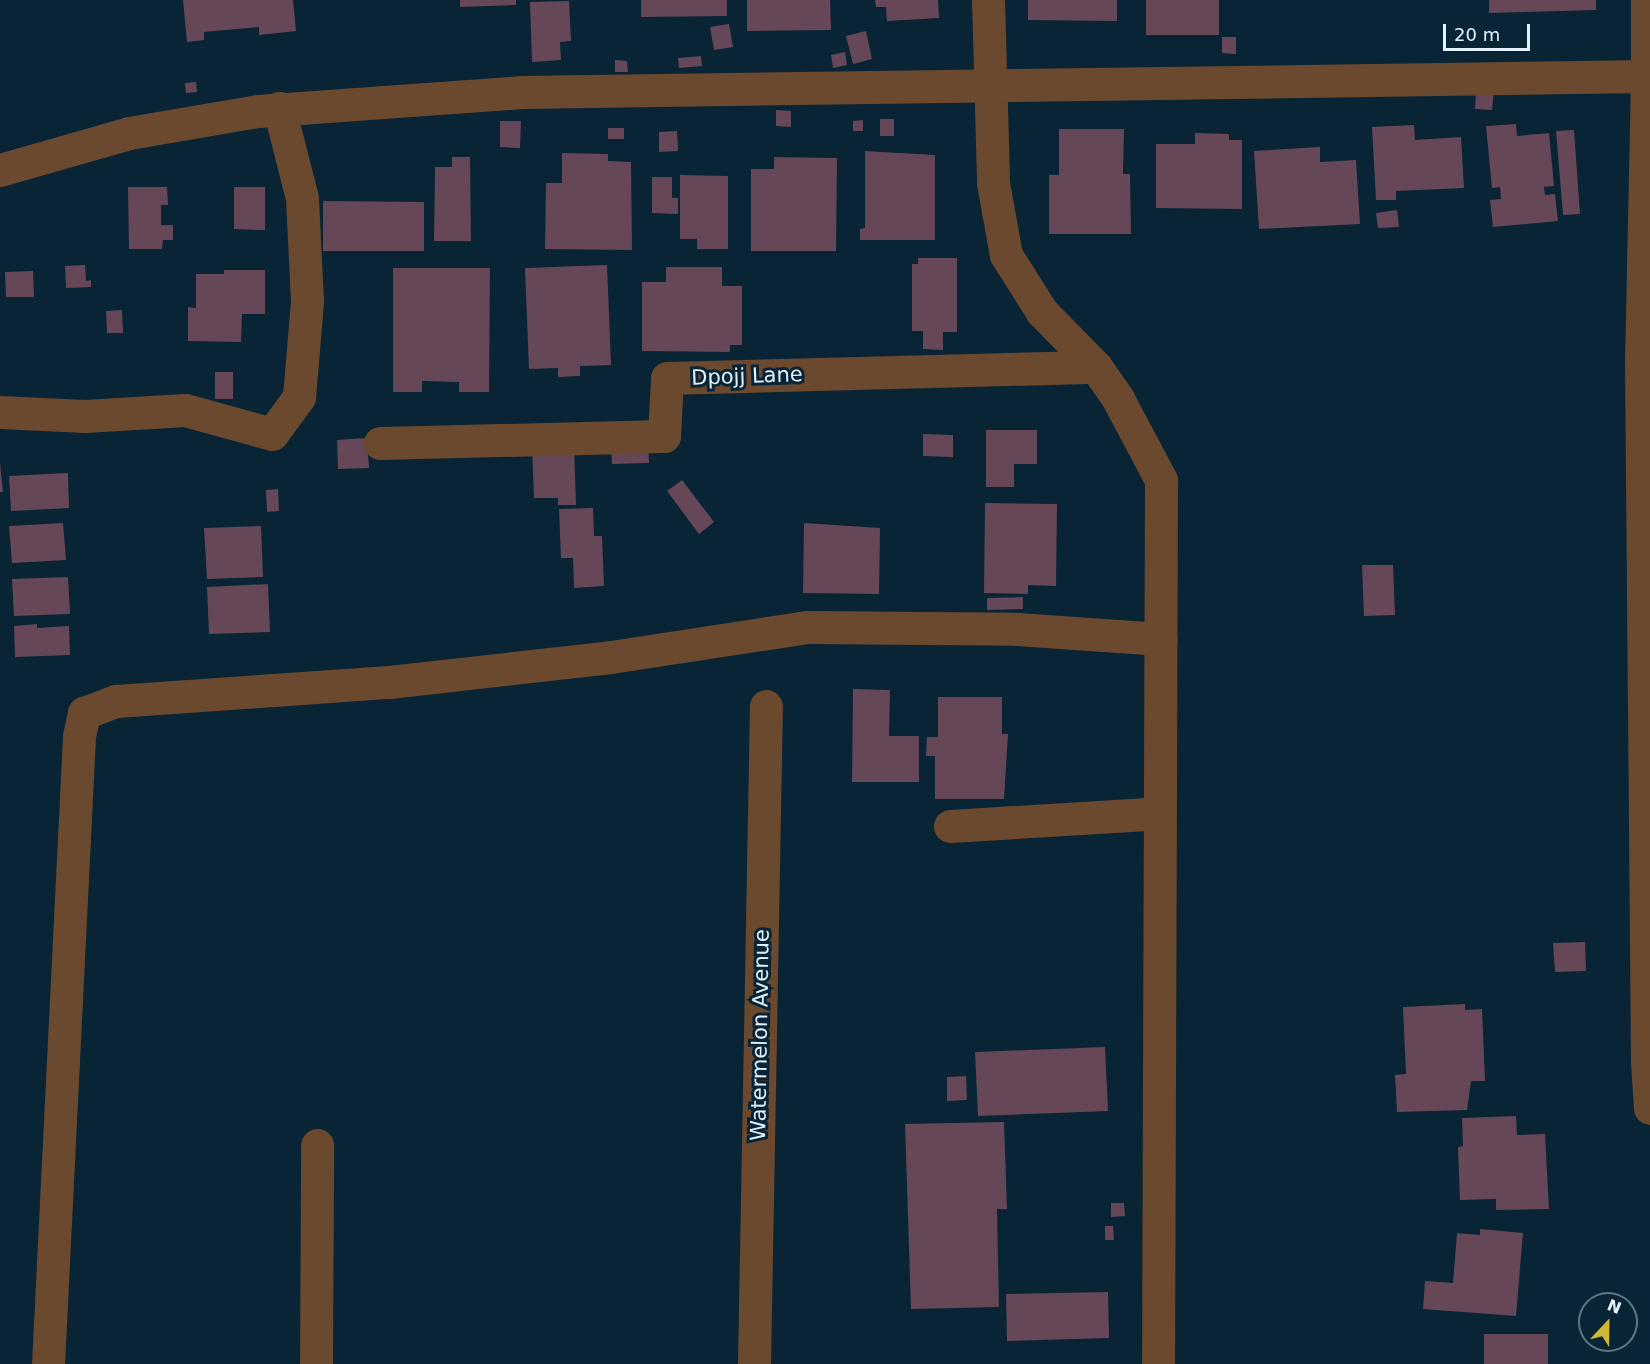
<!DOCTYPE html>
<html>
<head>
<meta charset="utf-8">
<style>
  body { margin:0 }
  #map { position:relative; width:1650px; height:1364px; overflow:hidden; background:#082435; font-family:"DejaVu Sans",sans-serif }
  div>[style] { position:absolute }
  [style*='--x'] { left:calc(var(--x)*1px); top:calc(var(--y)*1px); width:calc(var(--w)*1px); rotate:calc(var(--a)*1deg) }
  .building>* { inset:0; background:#654757 }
  .minor>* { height:33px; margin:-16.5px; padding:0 16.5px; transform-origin:16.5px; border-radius:16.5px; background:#6a492e }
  span { translate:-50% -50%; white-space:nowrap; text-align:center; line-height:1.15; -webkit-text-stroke:6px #082435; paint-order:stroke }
  .street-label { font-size:21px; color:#e2f2fe }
  .north { position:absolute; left:1578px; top:1292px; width:60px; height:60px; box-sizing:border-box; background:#082435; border:2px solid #5f7685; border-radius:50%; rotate:22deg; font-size:16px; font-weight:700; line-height:24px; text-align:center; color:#e2f2fe }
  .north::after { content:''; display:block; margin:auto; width:21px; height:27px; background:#cfb837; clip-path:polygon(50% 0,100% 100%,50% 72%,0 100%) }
  .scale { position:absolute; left:1443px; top:24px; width:87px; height:27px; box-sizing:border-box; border:3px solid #e2f2fe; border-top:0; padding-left:8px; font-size:18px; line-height:21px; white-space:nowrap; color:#e2f2fe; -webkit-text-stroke:4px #082435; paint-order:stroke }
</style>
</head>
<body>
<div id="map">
  <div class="building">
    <div style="clip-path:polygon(183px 0,293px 0,296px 31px,259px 35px,259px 27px,204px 32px,204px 40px,187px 42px)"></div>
    <div style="clip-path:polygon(460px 0,516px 0,516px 5px,460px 7px)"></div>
    <div style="clip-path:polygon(641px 0,727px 0,727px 16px,641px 17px)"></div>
    <div style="clip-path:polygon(747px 0,830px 0,831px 30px,747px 31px)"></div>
    <div style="clip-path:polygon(875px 0,938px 0,939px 18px,887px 21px,886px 7px,876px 7px)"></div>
    <div style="clip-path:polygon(1028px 0,1117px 0,1117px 21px,1028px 20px)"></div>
    <div style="clip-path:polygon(1146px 0,1219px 0,1219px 35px,1146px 35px)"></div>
    <div style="clip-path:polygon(1489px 0,1596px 0,1596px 10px,1489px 13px)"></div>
    <div style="clip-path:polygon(569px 1px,571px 41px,560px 42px,561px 60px,532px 62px,530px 2px)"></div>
    <div style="clip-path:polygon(729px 24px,733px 47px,714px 50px,710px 27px)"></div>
    <div style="clip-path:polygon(866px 31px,872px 59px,853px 64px,846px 36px)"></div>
    <div style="clip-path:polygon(1222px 37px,1236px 37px,1236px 54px,1222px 53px)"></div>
    <div style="clip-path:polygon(845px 52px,847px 65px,833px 68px,831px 55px)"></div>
    <div style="clip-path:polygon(701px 56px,702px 66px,679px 68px,678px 58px)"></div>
    <div style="clip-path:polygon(615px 60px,627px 61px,628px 72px,615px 72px)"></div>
    <div style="clip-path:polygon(196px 82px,197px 92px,186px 93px,185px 83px)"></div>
    <div style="clip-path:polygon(1476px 89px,1494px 90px,1492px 110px,1475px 109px)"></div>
    <div style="clip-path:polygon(776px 110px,791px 111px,791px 127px,776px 126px)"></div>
    <div style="clip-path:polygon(880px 119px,894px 119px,894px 136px,880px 136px)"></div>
    <div style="clip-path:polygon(863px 120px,863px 131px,853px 131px,853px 121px)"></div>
    <div style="clip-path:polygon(500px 121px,521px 121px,520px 148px,500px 147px)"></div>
    <div style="clip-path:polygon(1516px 124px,1517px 136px,1549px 133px,1554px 186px,1544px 187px,1545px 195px,1555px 194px,1558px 221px,1493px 227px,1490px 200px,1501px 199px,1500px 187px,1492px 188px,1486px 126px)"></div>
    <div style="clip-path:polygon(1414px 125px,1415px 140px,1461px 137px,1464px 188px,1396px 191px,1396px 200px,1376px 200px,1372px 127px)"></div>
    <div style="clip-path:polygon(608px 128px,624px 128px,624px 139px,608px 139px)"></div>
    <div style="clip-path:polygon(1059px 129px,1124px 129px,1123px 174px,1130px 174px,1131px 234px,1049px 234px,1049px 175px,1059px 175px)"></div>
    <div style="clip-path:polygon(1574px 130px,1580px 214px,1563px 215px,1556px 131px)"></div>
    <div style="clip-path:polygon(677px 131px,678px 151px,659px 152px,659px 132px)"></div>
    <div style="clip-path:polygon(1195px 133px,1229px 134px,1229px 140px,1242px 140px,1242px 209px,1156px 208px,1156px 144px,1195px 144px)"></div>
    <div style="clip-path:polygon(1320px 147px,1320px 162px,1356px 160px,1360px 224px,1259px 229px,1254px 151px)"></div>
    <div style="clip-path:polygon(865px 151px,935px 155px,935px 240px,860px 240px,860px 229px,865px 228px)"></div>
    <div style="clip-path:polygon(562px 153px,608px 154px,608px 161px,631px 162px,632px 250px,545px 249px,546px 183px,562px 183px)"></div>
    <div style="clip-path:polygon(452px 157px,470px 157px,471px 241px,434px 241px,435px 167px,452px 167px)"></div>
    <div style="clip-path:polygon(774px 157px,837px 158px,836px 251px,751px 251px,751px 169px,774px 169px)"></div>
    <div style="clip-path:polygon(680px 175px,728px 176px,728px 249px,697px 249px,697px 239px,680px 239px)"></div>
    <div style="clip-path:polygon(652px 177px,672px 177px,672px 198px,678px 198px,678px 214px,652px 213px)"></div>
    <div style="clip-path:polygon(128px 187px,167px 187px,168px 205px,161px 205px,161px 225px,173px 225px,173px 240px,163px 240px,162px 249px,129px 249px)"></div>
    <div style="clip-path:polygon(234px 187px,265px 187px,265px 230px,234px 229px)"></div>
    <div style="clip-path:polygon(323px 201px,424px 202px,424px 251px,323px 251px)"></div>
    <div style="clip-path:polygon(1397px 210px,1399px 227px,1378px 228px,1376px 213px)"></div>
    <div style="clip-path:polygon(918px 258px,957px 258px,957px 332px,943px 332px,943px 350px,923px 349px,923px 331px,912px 331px,912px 264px,918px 264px)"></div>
    <div style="clip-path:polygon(85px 265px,86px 281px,91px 280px,91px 287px,66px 288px,65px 266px)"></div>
    <div style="clip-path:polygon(607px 265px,611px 365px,580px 366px,580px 376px,558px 377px,558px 368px,529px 369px,525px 268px)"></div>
    <div style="clip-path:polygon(666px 267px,722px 267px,722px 286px,742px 286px,742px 345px,730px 345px,730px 352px,642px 351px,642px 282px,666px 282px)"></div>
    <div style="clip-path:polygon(393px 268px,490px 268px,489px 392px,459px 392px,459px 382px,422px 381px,422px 392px,393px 392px)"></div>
    <div style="clip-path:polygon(224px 270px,265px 270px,265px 314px,242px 314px,241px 342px,188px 341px,188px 307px,196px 308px,196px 274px,224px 274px)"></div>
    <div style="clip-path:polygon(33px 271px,34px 297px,6px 297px,5px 272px)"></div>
    <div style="clip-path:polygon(122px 310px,123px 333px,107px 333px,106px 311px)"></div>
    <div style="clip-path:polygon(215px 372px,233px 372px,233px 399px,215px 399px)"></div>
    <div style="clip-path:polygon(986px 430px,1037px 430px,1037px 464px,1014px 464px,1014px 487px,986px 487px)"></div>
    <div style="clip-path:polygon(923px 434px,953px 435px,953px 457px,923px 456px)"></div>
    <div style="clip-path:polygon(367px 438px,369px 468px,338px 469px,337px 440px)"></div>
    <div style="clip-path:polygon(648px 444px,649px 463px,612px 464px,611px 445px)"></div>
    <div style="clip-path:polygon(574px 445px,576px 505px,558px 505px,558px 498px,534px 498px,532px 446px)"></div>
    <div style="clip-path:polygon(0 463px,3px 492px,0 492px)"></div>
    <div style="clip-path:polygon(68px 473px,69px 508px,11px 511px,9px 476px)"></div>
    <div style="clip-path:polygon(682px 480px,714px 522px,699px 534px,667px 491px)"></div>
    <div style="clip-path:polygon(278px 489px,279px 511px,267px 512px,266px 490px)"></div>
    <div style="clip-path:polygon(985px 503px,1057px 504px,1056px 586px,1028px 585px,1028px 594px,984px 593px)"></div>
    <div style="clip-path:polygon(593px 508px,594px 536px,602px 536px,604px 586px,574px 588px,573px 558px,561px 558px,559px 509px)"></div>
    <div style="clip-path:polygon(63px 523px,66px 560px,12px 563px,9px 526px)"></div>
    <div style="clip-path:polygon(804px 523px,880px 528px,879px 594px,803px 593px)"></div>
    <div style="clip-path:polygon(261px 526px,263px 577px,207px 579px,204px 528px)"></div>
    <div style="clip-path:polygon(1362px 565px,1393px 565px,1395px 615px,1364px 616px)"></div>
    <div style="clip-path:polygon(68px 577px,70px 614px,14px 616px,12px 579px)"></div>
    <div style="clip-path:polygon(268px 584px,270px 632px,209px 634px,207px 587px)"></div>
    <div style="clip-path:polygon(1023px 597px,1023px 609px,987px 610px,987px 598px)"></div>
    <div style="clip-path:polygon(37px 624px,37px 628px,69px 626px,70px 655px,15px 657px,14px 626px)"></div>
    <div style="clip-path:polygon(853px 689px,890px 690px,889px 736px,919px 736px,919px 782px,852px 782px)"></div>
    <div style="clip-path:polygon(938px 697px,1002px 697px,1002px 734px,1008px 734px,1004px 799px,935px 799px,935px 756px,926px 756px,927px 737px,938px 737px)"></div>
    <div style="clip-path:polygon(1585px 942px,1586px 971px,1555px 972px,1553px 943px)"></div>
    <div style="clip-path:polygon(1465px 1004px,1465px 1010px,1482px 1009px,1485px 1081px,1471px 1081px,1467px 1110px,1397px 1112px,1395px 1075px,1406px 1074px,1403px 1007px)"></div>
    <div style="clip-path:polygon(1105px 1047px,1108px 1111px,978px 1116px,975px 1052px)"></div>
    <div style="clip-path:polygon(966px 1076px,967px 1100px,947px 1101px,947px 1077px)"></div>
    <div style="clip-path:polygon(1516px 1116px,1517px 1135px,1545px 1134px,1549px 1209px,1496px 1210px,1496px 1199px,1460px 1200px,1458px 1147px,1463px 1146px,1462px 1118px)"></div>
    <div style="clip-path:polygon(1004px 1122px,1007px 1209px,997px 1209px,999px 1307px,911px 1309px,905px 1124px)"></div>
    <div style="clip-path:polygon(1111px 1203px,1124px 1203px,1125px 1216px,1111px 1217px)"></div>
    <div style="clip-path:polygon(1105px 1226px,1113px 1226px,1114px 1240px,1105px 1240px)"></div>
    <div style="clip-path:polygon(1480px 1229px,1523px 1233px,1516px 1316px,1423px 1309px,1425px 1281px,1453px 1283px,1457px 1233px,1480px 1235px)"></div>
    <div style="clip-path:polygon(1108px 1292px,1109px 1338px,1007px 1341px,1006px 1294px)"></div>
    <div style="clip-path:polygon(1484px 1334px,1548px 1334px,1548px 1364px,1484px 1364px)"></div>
  </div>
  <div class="minor">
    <div style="--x:988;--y:0;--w:183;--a:88.4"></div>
    <div style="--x:993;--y:183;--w:73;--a:79.8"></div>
    <div style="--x:1006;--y:255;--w:67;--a:57.7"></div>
    <div style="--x:1042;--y:312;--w:77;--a:45.5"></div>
    <div style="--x:1096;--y:367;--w:39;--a:55"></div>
    <div style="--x:1118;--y:399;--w:92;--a:62"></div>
    <div style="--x:1161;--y:480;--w:884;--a:90.19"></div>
    <div style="--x:0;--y:170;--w:134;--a:-16"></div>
    <div style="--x:129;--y:133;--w:131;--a:-9.7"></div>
    <div style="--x:258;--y:111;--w:264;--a:-4.1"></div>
    <div style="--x:521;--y:92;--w:1126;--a:-0.81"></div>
    <div style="--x:1647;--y:76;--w:76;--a:-90"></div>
    <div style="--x:0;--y:412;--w:85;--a:2.7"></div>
    <div style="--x:85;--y:416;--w:100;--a:-3.4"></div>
    <div style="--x:185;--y:410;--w:90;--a:15.4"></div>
    <div style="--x:272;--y:434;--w:46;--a:-53.9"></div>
    <div style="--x:299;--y:397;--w:96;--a:-85.2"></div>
    <div style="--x:307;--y:301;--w:103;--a:-92.8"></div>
    <div style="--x:302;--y:198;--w:93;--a:-104.3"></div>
    <div style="--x:380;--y:443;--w:284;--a:-1.4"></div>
    <div style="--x:664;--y:436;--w:58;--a:-87"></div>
    <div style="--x:667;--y:378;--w:429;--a:-1.5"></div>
    <div style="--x:950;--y:826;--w:210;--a:-3.5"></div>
    <div style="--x:1647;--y:1062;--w:699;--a:-90.49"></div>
    <div style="--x:1641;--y:363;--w:287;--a:-88.8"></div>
    <div style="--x:1650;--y:1062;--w:3;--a:180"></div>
    <div style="--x:1647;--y:1062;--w:46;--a:86.3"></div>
    <div style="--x:48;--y:1364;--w:629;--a:-87.17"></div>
    <div style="--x:79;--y:736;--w:24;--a:-78"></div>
    <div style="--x:84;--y:713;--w:34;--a:-21"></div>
    <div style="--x:116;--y:701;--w:274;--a:-4"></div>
    <div style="--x:389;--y:682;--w:223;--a:-6.4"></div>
    <div style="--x:611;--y:657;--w:199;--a:-8.7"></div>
    <div style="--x:808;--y:627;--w:209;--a:0.5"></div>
    <div style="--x:1017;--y:629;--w:144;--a:4"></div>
    <div style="--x:316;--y:1364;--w:219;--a:-89.7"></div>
    <div style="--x:754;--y:1364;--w:658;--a:-88.96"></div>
  </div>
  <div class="street-label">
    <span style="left:747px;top:376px;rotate:-2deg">Dpojj Lane</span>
    <span style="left:760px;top:1035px;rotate:-89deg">Watermelon Avenue</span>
  </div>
  <div class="north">N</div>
  <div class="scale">20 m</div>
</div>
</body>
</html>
